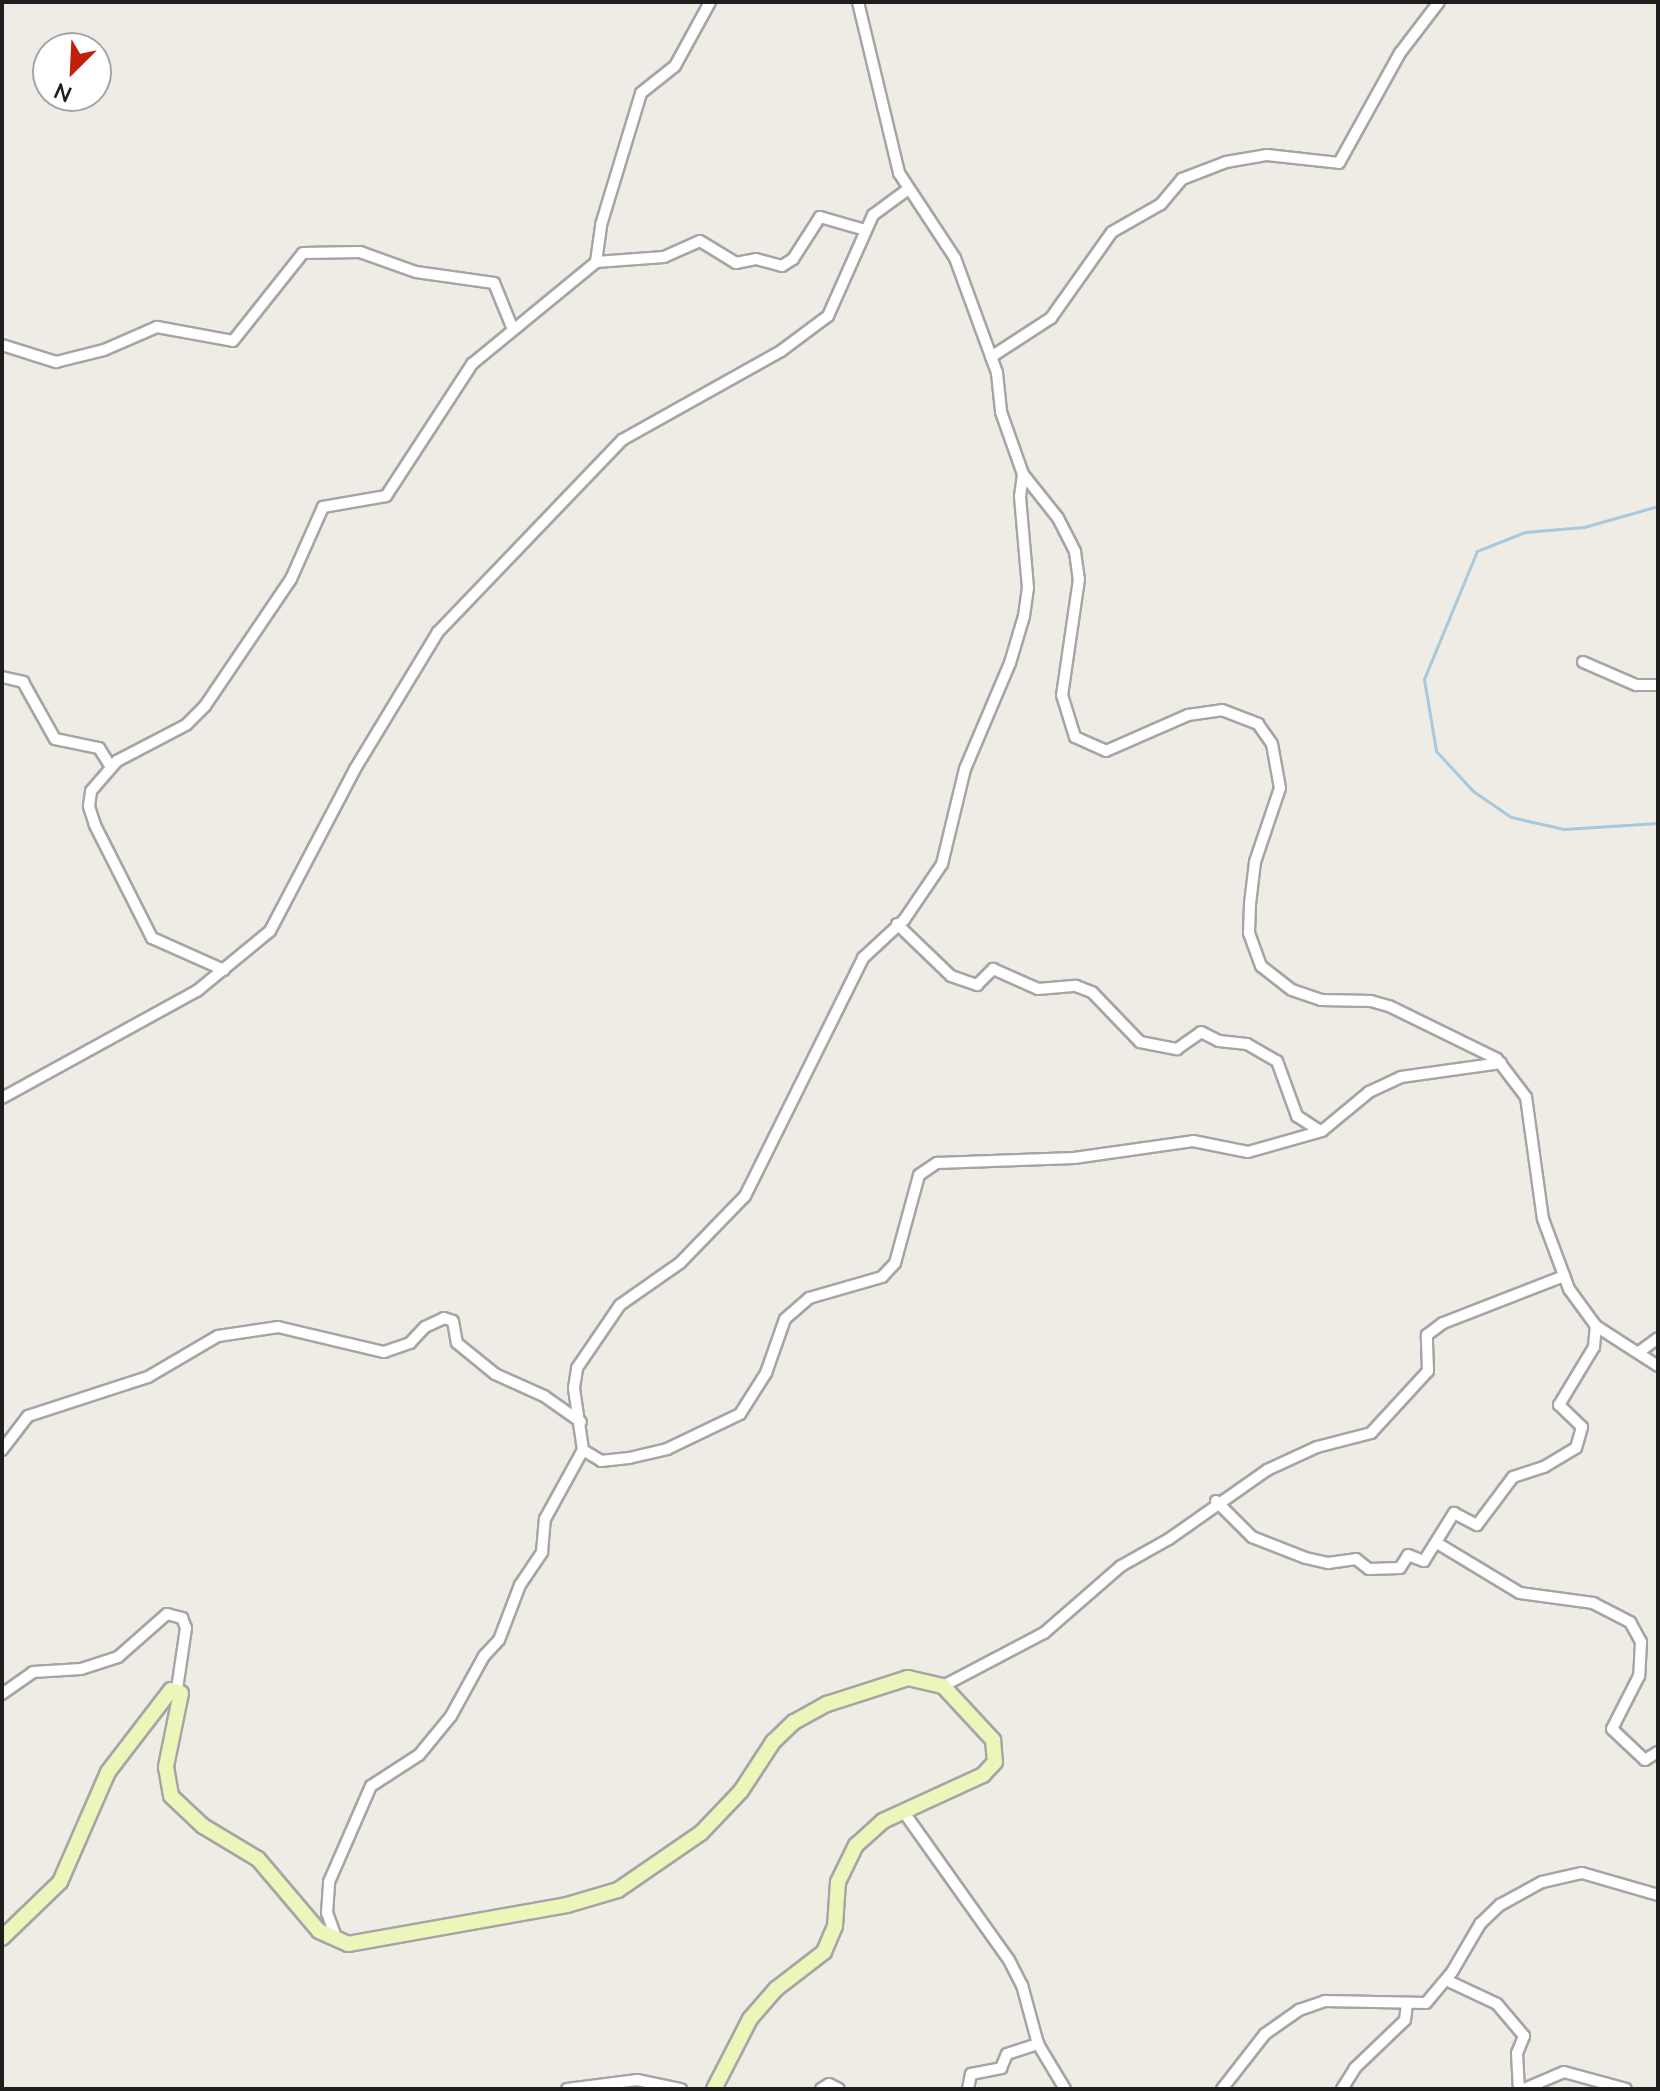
<!DOCTYPE html>
<html>
<head>
<meta charset="utf-8">
<style>
  body { margin:0 }
  #map { position:relative; width:1660px; height:2091px; overflow:hidden; background:#efece5; font-family:"Nunito Sans",sans-serif }
  div>[style] { position:absolute }
  [style*='--x'] { left:calc(var(--x)*1px); top:calc(var(--y)*1px); width:calc(var(--w)*1px); rotate:calc(var(--a)*1deg) }
  .stream>* { height:3px; margin:-1.5px; padding:0 1.5px; transform-origin:1.5px; border-radius:1.5px; background:#a7c9da }
  .roads { filter:drop-shadow(2px 0 #a5a5a5) drop-shadow(-2px 0 #a5a5a5) drop-shadow(0 2px #a5a5a5) drop-shadow(0 -2px #a5a5a5) }
  .minor>* { height:10px; margin:-5px; padding:0 5px; transform-origin:5px; border-radius:5px; background:#fff }
  .secondary>* { height:14px; margin:-7px; padding:0 7px; transform-origin:7px; border-radius:7px; background:#ecf6bb }
  span { translate:-50% -50%; white-space:nowrap; text-align:center; line-height:1.15; -webkit-text-stroke:6px #fff; paint-order:stroke }
  .frame { position:absolute; inset:0; border:4px solid #1e1e1e; pointer-events:none }
  .north { position:absolute; left:32px; top:32px; width:80px; height:80px; box-sizing:border-box; background:#fff; border:2px solid #a5a5a5; border-radius:50%; rotate:204deg; font-size:22px; font-weight:700; line-height:32px; text-align:center; color:#1e1e1e }
  .north::after { content:''; display:block; margin:auto; width:28px; height:36px; background:#c11f0b; clip-path:polygon(50% 0,100% 100%,50% 72%,0 100%) }
</style>
</head>
<body>
<div id="map">
  <div class="stream">
    <div style="--x:1658;--y:506;--w:77;--a:164.2"></div>
    <div style="--x:1584;--y:527;--w:59;--a:175.2"></div>
    <div style="--x:1525;--y:532;--w:52;--a:158.4"></div>
    <div style="--x:1477;--y:551;--w:139;--a:112.5"></div>
    <div style="--x:1424;--y:679;--w:73;--a:80.5"></div>
    <div style="--x:1436;--y:751;--w:54;--a:47.2"></div>
    <div style="--x:1473;--y:791;--w:46;--a:34.4"></div>
    <div style="--x:1511;--y:817;--w:54;--a:12.8"></div>
    <div style="--x:1564;--y:829;--w:94;--a:-3.7"></div>
  </div>
  <div class="roads">
    <div class="minor">
      <div style="--x:858;--y:2;--w:176;--a:76.5"></div>
      <div style="--x:899;--y:173;--w:102;--a:56.6"></div>
      <div style="--x:955;--y:258;--w:122;--a:69.9"></div>
      <div style="--x:997;--y:373;--w:39;--a:84"></div>
      <div style="--x:1001;--y:412;--w:66;--a:70.5"></div>
      <div style="--x:1023;--y:474;--w:56;--a:51.5"></div>
      <div style="--x:1058;--y:518;--w:38;--a:63"></div>
      <div style="--x:1075;--y:552;--w:27;--a:82"></div>
      <div style="--x:1079;--y:579;--w:117;--a:98.3"></div>
      <div style="--x:1062;--y:695;--w:44;--a:72.8"></div>
      <div style="--x:1075;--y:737;--w:34;--a:24"></div>
      <div style="--x:1106;--y:751;--w:90;--a:-23.7"></div>
      <div style="--x:1188;--y:715;--w:34;--a:-8"></div>
      <div style="--x:1222;--y:710;--w:39;--a:21"></div>
      <div style="--x:1258;--y:724;--w:24;--a:55"></div>
      <div style="--x:1272;--y:744;--w:45;--a:79.7"></div>
      <div style="--x:1280;--y:788;--w:78;--a:108.7"></div>
      <div style="--x:1255;--y:862;--w:42;--a:96.8"></div>
      <div style="--x:1250;--y:904;--w:29;--a:92"></div>
      <div style="--x:1249;--y:933;--w:35;--a:70"></div>
      <div style="--x:1261;--y:966;--w:39;--a:38"></div>
      <div style="--x:1292;--y:990;--w:31;--a:19"></div>
      <div style="--x:1321;--y:1000;--w:50;--a:1.1"></div>
      <div style="--x:1371;--y:1001;--w:19;--a:16"></div>
      <div style="--x:1389;--y:1006;--w:120;--a:26.1"></div>
      <div style="--x:1497;--y:1059;--w:48;--a:52.7"></div>
      <div style="--x:1526;--y:1097;--w:123;--a:82.1"></div>
      <div style="--x:1543;--y:1219;--w:75;--a:69.6"></div>
      <div style="--x:1569;--y:1289;--w:46;--a:53.9"></div>
      <div style="--x:1596;--y:1326;--w:74;--a:32.8"></div>
      <div style="--x:596;--y:262;--w:68;--a:-4.2"></div>
      <div style="--x:664;--y:257;--w:39;--a:-24"></div>
      <div style="--x:700;--y:241;--w:42;--a:31.4"></div>
      <div style="--x:736;--y:263;--w:20;--a:-11"></div>
      <div style="--x:756;--y:259;--w:27;--a:15"></div>
      <div style="--x:782;--y:266;--w:13;--a:-32"></div>
      <div style="--x:793;--y:259;--w:50;--a:-57.3"></div>
      <div style="--x:820;--y:217;--w:47;--a:16.1"></div>
      <div style="--x:2;--y:345;--w:57;--a:17.5"></div>
      <div style="--x:56;--y:362;--w:49;--a:-14"></div>
      <div style="--x:104;--y:350;--w:58;--a:-23.5"></div>
      <div style="--x:157;--y:327;--w:77;--a:10.4"></div>
      <div style="--x:233;--y:341;--w:112;--a:-51.5"></div>
      <div style="--x:303;--y:253;--w:57;--a:-1"></div>
      <div style="--x:360;--y:252;--w:59;--a:19.7"></div>
      <div style="--x:416;--y:272;--w:79;--a:8"></div>
      <div style="--x:494;--y:283;--w:48;--a:67.8"></div>
      <div style="--x:991;--y:357;--w:72;--a:-33"></div>
      <div style="--x:1051;--y:318;--w:105;--a:-54.7"></div>
      <div style="--x:1112;--y:232;--w:56;--a:-29.7"></div>
      <div style="--x:1161;--y:204;--w:33;--a:-50"></div>
      <div style="--x:1182;--y:179;--w:47;--a:-21.1"></div>
      <div style="--x:1226;--y:162;--w:42;--a:-9.7"></div>
      <div style="--x:1267;--y:155;--w:72;--a:6.3"></div>
      <div style="--x:1339;--y:163;--w:126;--a:-61"></div>
      <div style="--x:1400;--y:53;--w:64;--a:-52.6"></div>
      <div style="--x:1583;--y:662;--w:58;--a:23.5"></div>
      <div style="--x:1636;--y:685;--w:22;--a:0"></div>
      <div style="--x:2;--y:677;--w:22;--a:13"></div>
      <div style="--x:23;--y:682;--w:65;--a:60.7"></div>
      <div style="--x:55;--y:739;--w:45;--a:11.6"></div>
      <div style="--x:99;--y:748;--w:22;--a:58"></div>
      <div style="--x:897;--y:924;--w:75;--a:43.9"></div>
      <div style="--x:951;--y:976;--w:28;--a:19"></div>
      <div style="--x:977;--y:985;--w:23;--a:-45"></div>
      <div style="--x:993;--y:969;--w:49;--a:24"></div>
      <div style="--x:1038;--y:989;--w:38;--a:-5"></div>
      <div style="--x:1076;--y:986;--w:17;--a:21"></div>
      <div style="--x:1092;--y:992;--w:69;--a:46.2"></div>
      <div style="--x:1140;--y:1042;--w:38;--a:11"></div>
      <div style="--x:1177;--y:1049;--w:29;--a:-35"></div>
      <div style="--x:1201;--y:1032;--w:20;--a:27"></div>
      <div style="--x:1219;--y:1041;--w:28;--a:6"></div>
      <div style="--x:1247;--y:1044;--w:34;--a:30"></div>
      <div style="--x:1277;--y:1061;--w:59;--a:70"></div>
      <div style="--x:1297;--y:1116;--w:27;--a:33"></div>
      <div style="--x:224;--y:970;--w:79;--a:-156"></div>
      <div style="--x:152;--y:938;--w:127;--a:-116.8"></div>
      <div style="--x:95;--y:825;--w:20;--a:-108"></div>
      <div style="--x:89;--y:806;--w:15;--a:-82"></div>
      <div style="--x:91;--y:791;--w:40;--a:-49"></div>
      <div style="--x:117;--y:761;--w:78;--a:-27.6"></div>
      <div style="--x:186;--y:725;--w:27;--a:-45"></div>
      <div style="--x:205;--y:706;--w:153;--a:-55.9"></div>
      <div style="--x:291;--y:579;--w:79;--a:-66"></div>
      <div style="--x:323;--y:507;--w:64;--a:-9.9"></div>
      <div style="--x:386;--y:496;--w:158;--a:-56.9"></div>
      <div style="--x:472;--y:364;--w:161;--a:-39.4"></div>
      <div style="--x:596;--y:262;--w:37;--a:-82"></div>
      <div style="--x:601;--y:225;--w:138;--a:-73.1"></div>
      <div style="--x:641;--y:93;--w:43;--a:-38.5"></div>
      <div style="--x:675;--y:66;--w:73;--a:-61.3"></div>
      <div style="--x:2;--y:1098;--w:222;--a:-28.8"></div>
      <div style="--x:197;--y:991;--w:94;--a:-39.4"></div>
      <div style="--x:270;--y:931;--w:183;--a:-62.3"></div>
      <div style="--x:355;--y:769;--w:160;--a:-58.8"></div>
      <div style="--x:438;--y:632;--w:266;--a:-46.2"></div>
      <div style="--x:622;--y:440;--w:182;--a:-29.2"></div>
      <div style="--x:781;--y:351;--w:59;--a:-36.7"></div>
      <div style="--x:828;--y:316;--w:111;--a:-66"></div>
      <div style="--x:873;--y:215;--w:42;--a:-36.3"></div>
      <div style="--x:1639;--y:1352;--w:24;--a:-36"></div>
      <div style="--x:2;--y:1450;--w:43;--a:-52.6"></div>
      <div style="--x:28;--y:1416;--w:126;--a:-18"></div>
      <div style="--x:148;--y:1377;--w:81;--a:-30.4"></div>
      <div style="--x:218;--y:1336;--w:61;--a:-8.5"></div>
      <div style="--x:278;--y:1327;--w:109;--a:13.3"></div>
      <div style="--x:384;--y:1352;--w:28;--a:-19"></div>
      <div style="--x:410;--y:1343;--w:22;--a:-47"></div>
      <div style="--x:425;--y:1327;--w:21;--a:-25"></div>
      <div style="--x:444;--y:1318;--w:9;--a:18"></div>
      <div style="--x:453;--y:1321;--w:22;--a:80"></div>
      <div style="--x:457;--y:1343;--w:49;--a:39.2"></div>
      <div style="--x:495;--y:1374;--w:54;--a:24.2"></div>
      <div style="--x:544;--y:1396;--w:45;--a:35.1"></div>
      <div style="--x:583;--y:1450;--w:21;--a:31"></div>
      <div style="--x:601;--y:1461;--w:28;--a:-6"></div>
      <div style="--x:629;--y:1458;--w:39;--a:-13"></div>
      <div style="--x:667;--y:1449;--w:81;--a:-25.6"></div>
      <div style="--x:740;--y:1414;--w:49;--a:-57.6"></div>
      <div style="--x:766;--y:1373;--w:57;--a:-70.6"></div>
      <div style="--x:785;--y:1319;--w:32;--a:-41"></div>
      <div style="--x:809;--y:1298;--w:76;--a:-16"></div>
      <div style="--x:882;--y:1277;--w:19;--a:-47"></div>
      <div style="--x:895;--y:1263;--w:91;--a:-74.7"></div>
      <div style="--x:919;--y:1175;--w:22;--a:-34"></div>
      <div style="--x:937;--y:1163;--w:137;--a:-2.1"></div>
      <div style="--x:1074;--y:1158;--w:120;--a:-8.1"></div>
      <div style="--x:1193;--y:1141;--w:56;--a:11.3"></div>
      <div style="--x:1248;--y:1152;--w:77;--a:-15.8"></div>
      <div style="--x:1322;--y:1131;--w:61;--a:-39.7"></div>
      <div style="--x:1369;--y:1092;--w:35;--a:-25"></div>
      <div style="--x:1401;--y:1077;--w:101;--a:-8"></div>
      <div style="--x:1216;--y:1501;--w:51;--a:45"></div>
      <div style="--x:1252;--y:1537;--w:58;--a:21.3"></div>
      <div style="--x:1306;--y:1558;--w:23;--a:13"></div>
      <div style="--x:1328;--y:1563;--w:28;--a:-8"></div>
      <div style="--x:1356;--y:1559;--w:16;--a:38"></div>
      <div style="--x:1369;--y:1569;--w:31;--a:-2"></div>
      <div style="--x:1400;--y:1568;--w:15;--a:-58"></div>
      <div style="--x:1408;--y:1555;--w:17;--a:21"></div>
      <div style="--x:1424;--y:1561;--w:57;--a:-58"></div>
      <div style="--x:1454;--y:1513;--w:26;--a:28"></div>
      <div style="--x:1477;--y:1525;--w:60;--a:-53.1"></div>
      <div style="--x:1513;--y:1477;--w:33;--a:-18"></div>
      <div style="--x:1544;--y:1467;--w:37;--a:-31"></div>
      <div style="--x:1576;--y:1448;--w:22;--a:-74"></div>
      <div style="--x:1582;--y:1427;--w:32;--a:-136"></div>
      <div style="--x:1559;--y:1405;--w:68;--a:-58.9"></div>
      <div style="--x:1594;--y:1347;--w:21;--a:-85"></div>
      <div style="--x:1437;--y:1543;--w:97;--a:31.1"></div>
      <div style="--x:1520;--y:1593;--w:74;--a:7.8"></div>
      <div style="--x:1593;--y:1603;--w:42;--a:27.2"></div>
      <div style="--x:1630;--y:1622;--w:23;--a:61"></div>
      <div style="--x:1641;--y:1642;--w:34;--a:93"></div>
      <div style="--x:1639;--y:1676;--w:59;--a:117"></div>
      <div style="--x:1612;--y:1729;--w:45;--a:43.2"></div>
      <div style="--x:1645;--y:1760;--w:15;--a:-32"></div>
      <div style="--x:943;--y:1686;--w:114;--a:-27.7"></div>
      <div style="--x:1044;--y:1633;--w:102;--a:-41"></div>
      <div style="--x:1121;--y:1566;--w:55;--a:-29.4"></div>
      <div style="--x:1169;--y:1539;--w:120;--a:-35.1"></div>
      <div style="--x:1267;--y:1470;--w:55;--a:-24.7"></div>
      <div style="--x:1317;--y:1447;--w:56;--a:-14.5"></div>
      <div style="--x:1371;--y:1433;--w:84;--a:-47.4"></div>
      <div style="--x:1428;--y:1371;--w:36;--a:-92"></div>
      <div style="--x:1427;--y:1335;--w:20;--a:-37"></div>
      <div style="--x:1443;--y:1323;--w:130;--a:-21.2"></div>
      <div style="--x:2;--y:1694;--w:38;--a:-35"></div>
      <div style="--x:33;--y:1672;--w:48;--a:-3.6"></div>
      <div style="--x:81;--y:1669;--w:39;--a:-18"></div>
      <div style="--x:118;--y:1657;--w:65;--a:-41.3"></div>
      <div style="--x:167;--y:1614;--w:16;--a:15"></div>
      <div style="--x:182;--y:1618;--w:11;--a:68"></div>
      <div style="--x:186;--y:1628;--w:62;--a:98.4"></div>
      <div style="--x:903;--y:1811;--w:183;--a:54.6"></div>
      <div style="--x:1009;--y:1960;--w:28;--a:63"></div>
      <div style="--x:1022;--y:1985;--w:61;--a:74.8"></div>
      <div style="--x:1038;--y:2044;--w:52;--a:59"></div>
      <div style="--x:337;--y:1940;--w:29;--a:-110"></div>
      <div style="--x:327;--y:1913;--w:31;--a:-86"></div>
      <div style="--x:329;--y:1882;--w:105;--a:-66.4"></div>
      <div style="--x:371;--y:1786;--w:57;--a:-32.9"></div>
      <div style="--x:419;--y:1755;--w:50;--a:-50.6"></div>
      <div style="--x:451;--y:1716;--w:68;--a:-61.2"></div>
      <div style="--x:484;--y:1656;--w:22;--a:-47"></div>
      <div style="--x:499;--y:1640;--w:59;--a:-69.1"></div>
      <div style="--x:520;--y:1585;--w:40;--a:-56"></div>
      <div style="--x:542;--y:1552;--w:33;--a:-85"></div>
      <div style="--x:545;--y:1519;--w:79;--a:-61.2"></div>
      <div style="--x:583;--y:1450;--w:63;--a:-98.3"></div>
      <div style="--x:574;--y:1388;--w:20;--a:-81"></div>
      <div style="--x:577;--y:1368;--w:76;--a:-55.7"></div>
      <div style="--x:620;--y:1305;--w:73;--a:-35"></div>
      <div style="--x:680;--y:1263;--w:93;--a:-45.9"></div>
      <div style="--x:745;--y:1196;--w:266;--a:-63.6"></div>
      <div style="--x:863;--y:958;--w:56;--a:-42.8"></div>
      <div style="--x:904;--y:920;--w:68;--a:-55.8"></div>
      <div style="--x:942;--y:864;--w:98;--a:-76.4"></div>
      <div style="--x:965;--y:769;--w:115;--a:-67"></div>
      <div style="--x:1010;--y:663;--w:49;--a:-73.4"></div>
      <div style="--x:1024;--y:616;--w:28;--a:-82"></div>
      <div style="--x:1028;--y:588;--w:92;--a:-95"></div>
      <div style="--x:1020;--y:496;--w:22;--a:-82"></div>
      <div style="--x:1446;--y:1980;--w:56;--a:25.2"></div>
      <div style="--x:1497;--y:2004;--w:42;--a:49.8"></div>
      <div style="--x:1524;--y:2036;--w:18;--a:112"></div>
      <div style="--x:1517;--y:2053;--w:36;--a:87"></div>
      <div style="--x:567;--y:2089;--w:71;--a:-7.3"></div>
      <div style="--x:637;--y:2080;--w:45;--a:11.6"></div>
      <div style="--x:821;--y:2089;--w:9;--a:-32"></div>
      <div style="--x:829;--y:2084;--w:11;--a:27"></div>
      <div style="--x:968;--y:2089;--w:15;--a:-79"></div>
      <div style="--x:971;--y:2074;--w:31;--a:-11"></div>
      <div style="--x:1001;--y:2068;--w:15;--a:-67"></div>
      <div style="--x:1007;--y:2054;--w:33;--a:-18"></div>
      <div style="--x:1222;--y:2089;--w:70;--a:-52"></div>
      <div style="--x:1265;--y:2034;--w:42;--a:-35.2"></div>
      <div style="--x:1299;--y:2010;--w:28;--a:-19"></div>
      <div style="--x:1325;--y:2001;--w:101;--a:1.1"></div>
      <div style="--x:1426;--y:2003;--w:40;--a:-50"></div>
      <div style="--x:1452;--y:1972;--w:56;--a:-59.7"></div>
      <div style="--x:1480;--y:1924;--w:28;--a:-44"></div>
      <div style="--x:1500;--y:1905;--w:48;--a:-28.7"></div>
      <div style="--x:1542;--y:1882;--w:41;--a:-12.7"></div>
      <div style="--x:1582;--y:1873;--w:79;--a:16.1"></div>
      <div style="--x:1342;--y:2089;--w:25;--a:-58"></div>
      <div style="--x:1355;--y:2068;--w:69;--a:-43.8"></div>
      <div style="--x:1405;--y:2020;--w:16;--a:-83"></div>
      <div style="--x:1524;--y:2089;--w:43;--a:-23"></div>
      <div style="--x:1564;--y:2072;--w:64;--a:15.3"></div>
    </div>
    <div class="secondary">
      <div style="--x:2;--y:1938;--w:81;--a:-44"></div>
      <div style="--x:60;--y:1882;--w:120;--a:-66.4"></div>
      <div style="--x:108;--y:1772;--w:103;--a:-52.5"></div>
      <div style="--x:171;--y:1690;--w:10;--a:17"></div>
      <div style="--x:181;--y:1693;--w:76;--a:101.5"></div>
      <div style="--x:166;--y:1767;--w:29;--a:80"></div>
      <div style="--x:171;--y:1796;--w:44;--a:43.2"></div>
      <div style="--x:203;--y:1826;--w:64;--a:31"></div>
      <div style="--x:258;--y:1859;--w:94;--a:49.7"></div>
      <div style="--x:319;--y:1931;--w:32;--a:24"></div>
      <div style="--x:348;--y:1944;--w:222;--a:-10.1"></div>
      <div style="--x:567;--y:1905;--w:53;--a:-16.4"></div>
      <div style="--x:618;--y:1890;--w:101;--a:-34.5"></div>
      <div style="--x:701;--y:1833;--w:58;--a:-46.4"></div>
      <div style="--x:741;--y:1791;--w:59;--a:-56.9"></div>
      <div style="--x:773;--y:1742;--w:29;--a:-44"></div>
      <div style="--x:794;--y:1722;--w:38;--a:-29"></div>
      <div style="--x:827;--y:1704;--w:85;--a:-17.8"></div>
      <div style="--x:908;--y:1678;--w:36;--a:13"></div>
      <div style="--x:943;--y:1686;--w:74;--a:47.2"></div>
      <div style="--x:993;--y:1740;--w:22;--a:85"></div>
      <div style="--x:995;--y:1762;--w:18;--a:133"></div>
      <div style="--x:983;--y:1775;--w:110;--a:155.3"></div>
      <div style="--x:883;--y:1821;--w:36;--a:138"></div>
      <div style="--x:856;--y:1845;--w:41;--a:115.9"></div>
      <div style="--x:838;--y:1882;--w:44;--a:93.9"></div>
      <div style="--x:835;--y:1926;--w:28;--a:113"></div>
      <div style="--x:824;--y:1952;--w:61;--a:142.4"></div>
      <div style="--x:776;--y:1989;--w:40;--a:131"></div>
      <div style="--x:750;--y:2019;--w:79;--a:117.2"></div>
    </div>
  </div>
  <div class="frame"></div>
  <div class="north">N</div>
</div>
</body>
</html>
